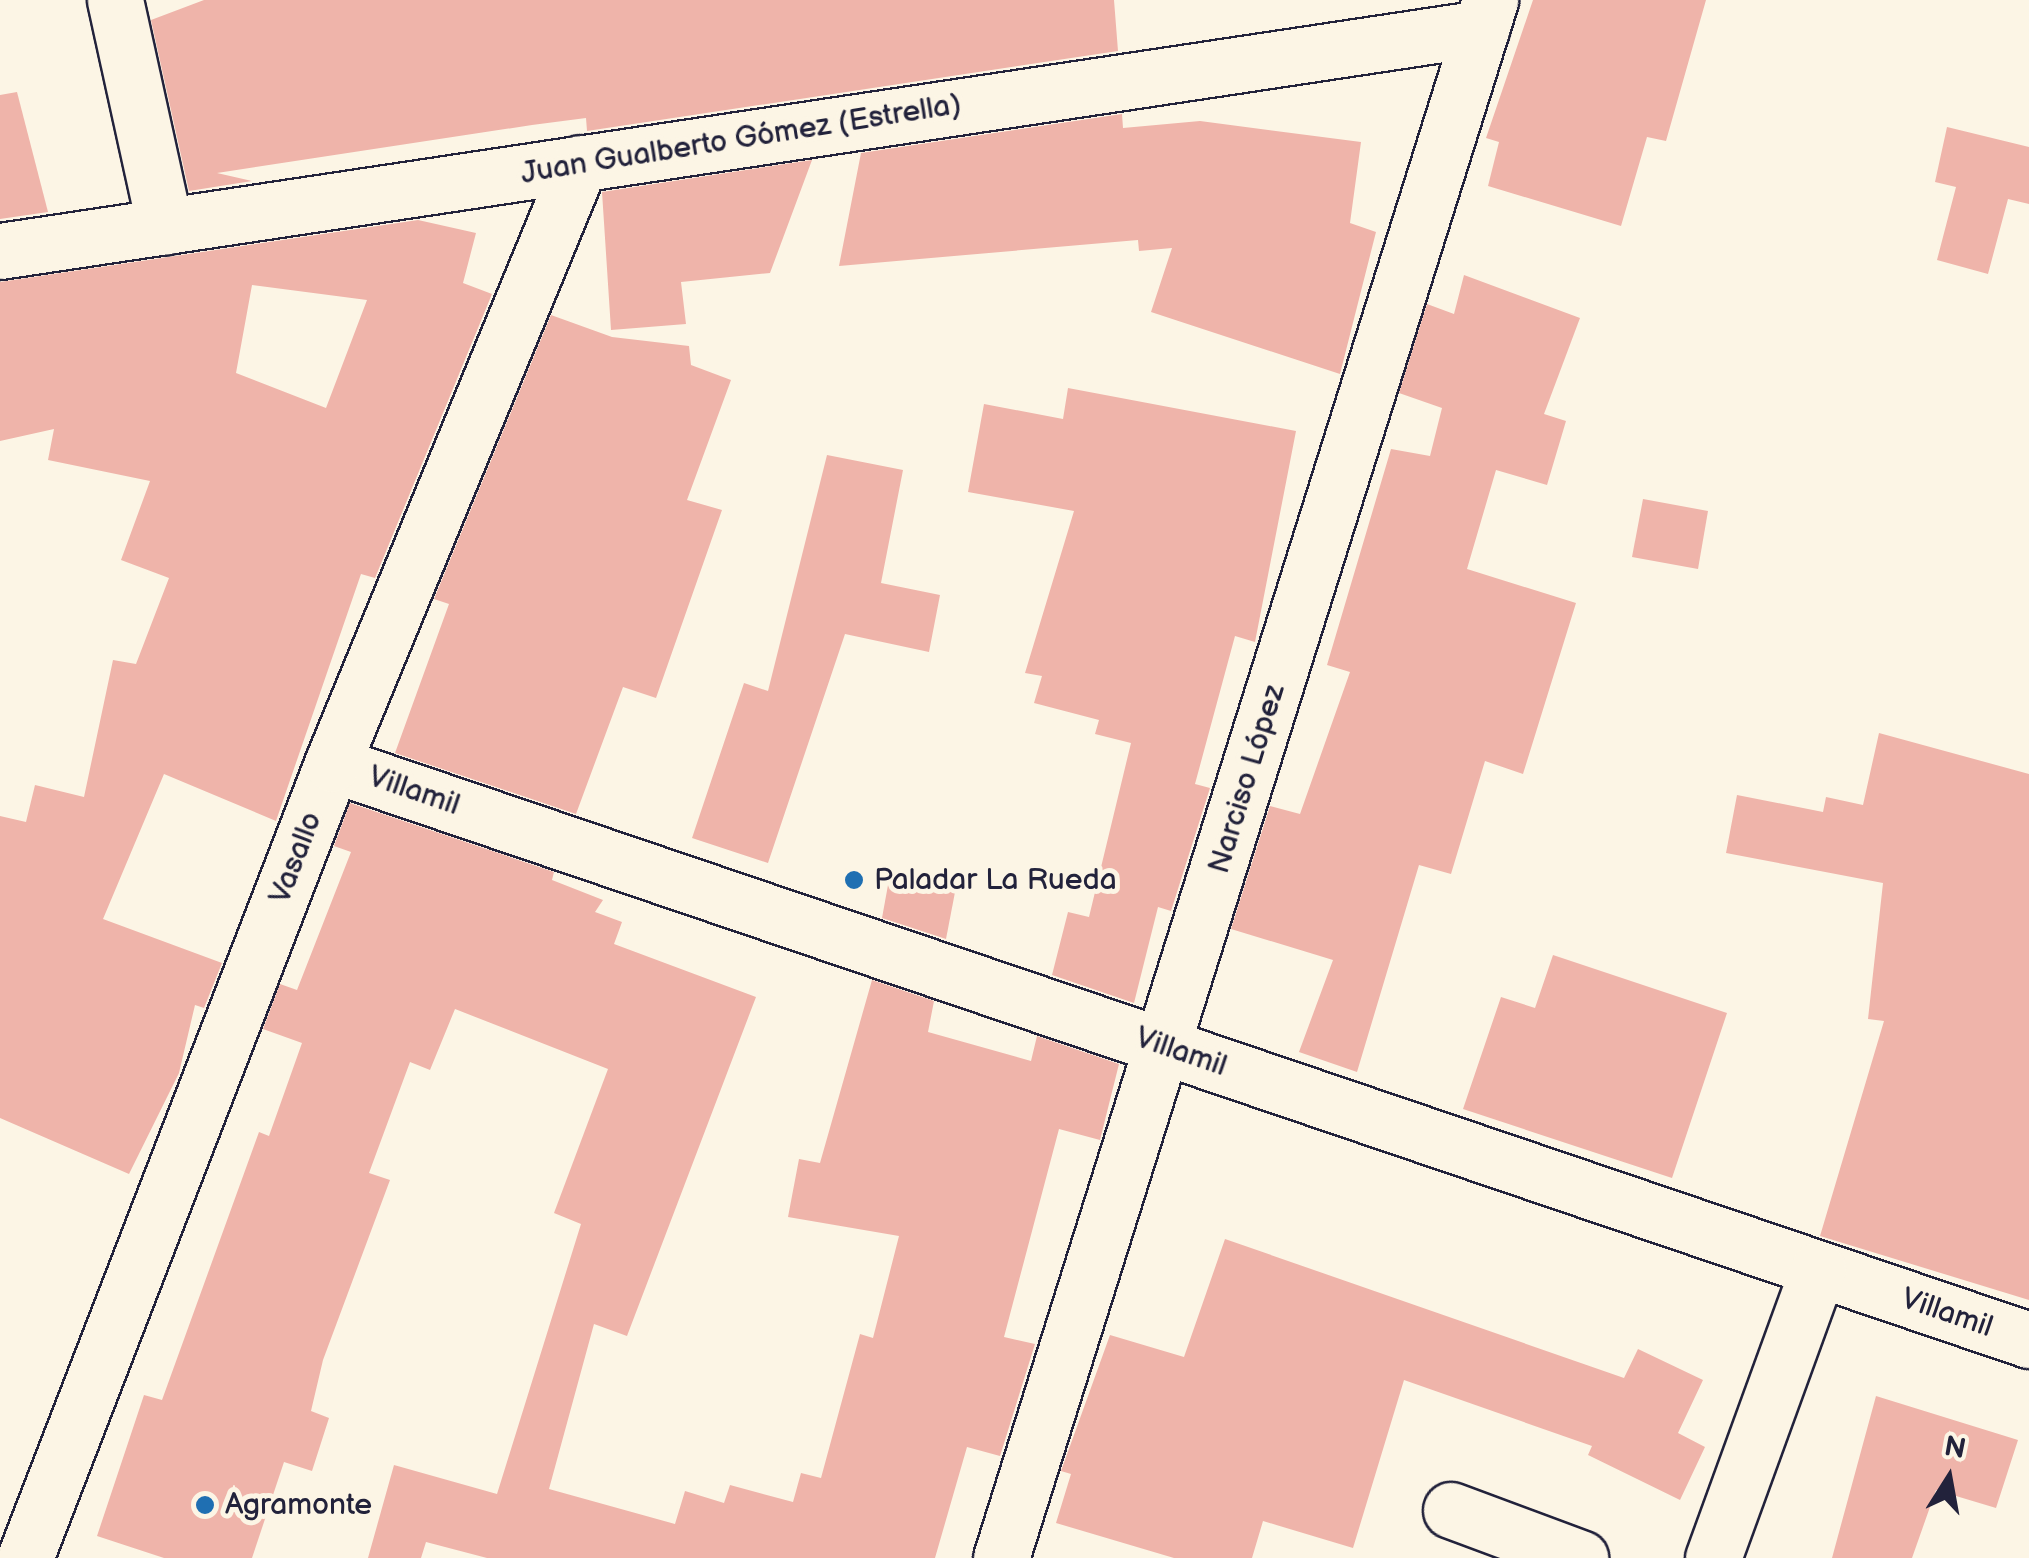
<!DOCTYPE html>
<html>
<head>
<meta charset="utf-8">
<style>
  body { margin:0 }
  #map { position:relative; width:2029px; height:1558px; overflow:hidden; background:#fcf5e5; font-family:"Balsamiq Sans",sans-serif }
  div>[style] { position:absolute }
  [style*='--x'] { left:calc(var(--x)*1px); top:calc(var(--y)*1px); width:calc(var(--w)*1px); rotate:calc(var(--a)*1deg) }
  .building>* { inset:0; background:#efb4aa }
  .roads { filter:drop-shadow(2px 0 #22223b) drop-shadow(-2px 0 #22223b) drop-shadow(0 2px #22223b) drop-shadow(0 -2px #22223b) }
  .minor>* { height:55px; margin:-27.5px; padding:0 27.5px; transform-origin:27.5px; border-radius:27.5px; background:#fcf5e5 }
  .dots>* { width:28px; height:28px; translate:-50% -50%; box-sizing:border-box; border:5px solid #fcf5e5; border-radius:50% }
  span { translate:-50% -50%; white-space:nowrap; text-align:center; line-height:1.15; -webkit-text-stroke:10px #fcf5e5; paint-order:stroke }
  .street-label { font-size:30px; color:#22223b }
  .poi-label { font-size:30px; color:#22223b }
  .left { translate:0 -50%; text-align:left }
  .north { position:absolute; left:1899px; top:1428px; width:100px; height:100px; -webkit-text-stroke:8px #fcf5e5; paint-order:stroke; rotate:11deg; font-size:28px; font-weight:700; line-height:40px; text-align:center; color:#22223b }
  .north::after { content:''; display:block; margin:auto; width:35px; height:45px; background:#22223b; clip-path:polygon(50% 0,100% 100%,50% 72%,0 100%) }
</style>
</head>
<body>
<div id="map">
  <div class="building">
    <div style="clip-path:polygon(204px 0,1114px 0,1118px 51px,587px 131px,586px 118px,532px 125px,217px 173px,252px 181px,189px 191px,151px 20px)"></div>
    <div style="clip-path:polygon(1533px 0,1706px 0,1666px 141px,1647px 137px,1621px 226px,1488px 186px,1499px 142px,1486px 138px)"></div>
    <div style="clip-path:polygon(17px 92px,48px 212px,0 219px,0 95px)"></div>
    <div style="clip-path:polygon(1122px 114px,1123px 128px,1200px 121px,1361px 142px,1350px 223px,1376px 232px,1340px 374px,1151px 312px,1172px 248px,1139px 251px,1138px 240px,839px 266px,861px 153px)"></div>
    <div style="clip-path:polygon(1947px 127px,2029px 147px,2029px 204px,2008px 199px,1988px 274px,1937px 260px,1956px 187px,1935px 182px)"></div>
    <div style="clip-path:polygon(812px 160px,770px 273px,681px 282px,686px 324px,611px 330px,602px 192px)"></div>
    <div style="clip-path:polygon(evenodd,418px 220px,476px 233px,463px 283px,492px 294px,375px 578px,361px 574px,276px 821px,164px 774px,103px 919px,222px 963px,204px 1008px,195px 1005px,179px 1073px,129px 1174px,0 1118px,0 816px,26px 822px,35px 785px,84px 797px,113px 660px,136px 664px,169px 578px,121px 560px,150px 481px,48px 460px,54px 429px,0 441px,0 282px,418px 220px,252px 285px,367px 300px,326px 408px,236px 373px,252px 285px)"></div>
    <div style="clip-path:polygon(1464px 275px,1580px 318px,1544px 414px,1566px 421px,1547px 485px,1496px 470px,1467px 569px,1576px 603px,1523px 774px,1485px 761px,1451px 874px,1419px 865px,1357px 1072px,1299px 1052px,1333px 960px,1231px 929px,1270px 806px,1300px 814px,1350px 672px,1327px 665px,1391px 449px,1430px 456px,1442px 408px,1399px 393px,1427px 304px,1454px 314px)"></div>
    <div style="clip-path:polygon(551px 315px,612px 337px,689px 346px,691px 365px,731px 380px,687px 500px,722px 510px,656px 698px,623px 687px,576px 814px,395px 753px,449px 604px,434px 599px)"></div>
    <div style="clip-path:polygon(1068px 388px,1296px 431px,1255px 642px,1235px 636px,1195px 784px,1210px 788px,1171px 911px,1158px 907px,1134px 1003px,1052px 975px,1068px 912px,1089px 917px,1131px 743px,1095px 734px,1099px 720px,1034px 703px,1042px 676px,1025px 673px,1074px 511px,968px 492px,984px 404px,1063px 419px)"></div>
    <div style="clip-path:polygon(827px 455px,903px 470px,881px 583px,940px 595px,929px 652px,845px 634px,768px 863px,692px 838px,744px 683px,768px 691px)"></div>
    <div style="clip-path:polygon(1643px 499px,1708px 511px,1698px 569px,1632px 557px)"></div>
    <div style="clip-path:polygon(1879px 733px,2029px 774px,2029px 1300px,1820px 1236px,1884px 1021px,1868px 1019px,1883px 883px,1726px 853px,1737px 795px,1823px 812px,1826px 797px,1863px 805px)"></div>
    <div style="clip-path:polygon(350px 803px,554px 872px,552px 880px,603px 900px,595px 912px,622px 922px,614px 944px,756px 997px,627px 1336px,594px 1324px,549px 1489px,675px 1524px,685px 1491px,724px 1503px,730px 1485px,793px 1502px,801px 1473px,821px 1478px,860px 1334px,873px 1338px,899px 1236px,788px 1217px,799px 1159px,820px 1163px,872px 980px,934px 1001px,928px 1032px,1031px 1061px,1037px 1036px,1119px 1064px,1100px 1140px,1059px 1129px,1004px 1337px,1035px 1344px,1000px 1456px,967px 1447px,935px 1558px,487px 1558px,426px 1542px,421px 1558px,368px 1558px,394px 1465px,497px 1494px,581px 1224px,554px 1213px,608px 1069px,455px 1009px,430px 1070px,410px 1062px,369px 1173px,390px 1180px,323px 1360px,311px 1411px,329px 1418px,312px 1471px,284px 1462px,252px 1558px,164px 1558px,97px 1536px,144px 1395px,162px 1400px,259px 1132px,269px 1136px,302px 1043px,263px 1029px,280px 984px,297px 990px,351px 852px,334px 846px)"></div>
    <div style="clip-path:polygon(890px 874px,956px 887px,946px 939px,882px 918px)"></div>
    <div style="clip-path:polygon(1553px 955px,1727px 1013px,1672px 1178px,1463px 1109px,1501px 997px,1535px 1008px)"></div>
    <div style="clip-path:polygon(1225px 1239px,1624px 1378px,1638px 1349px,1703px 1380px,1678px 1433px,1705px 1447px,1680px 1500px,1588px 1455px,1592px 1446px,1404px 1380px,1353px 1548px,1263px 1521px,1252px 1558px,1174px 1558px,1056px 1523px,1071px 1474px,1061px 1471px,1110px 1335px,1184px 1357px)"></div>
    <div style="clip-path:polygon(1876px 1396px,2018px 1440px,1996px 1508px,1936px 1490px,1912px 1558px,1832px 1558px)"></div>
  </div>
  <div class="roads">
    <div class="minor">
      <div style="--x:115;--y:0;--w:232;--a:77.6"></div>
      <div style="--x:0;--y:251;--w:1498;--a:-8.56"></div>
      <div style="--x:332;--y:764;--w:1792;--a:18.75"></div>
      <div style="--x:1451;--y:1510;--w:138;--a:20.4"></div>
      <div style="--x:25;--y:1558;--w:851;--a:-68.86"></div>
      <div style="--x:332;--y:764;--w:650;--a:-67.58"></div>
      <div style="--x:1001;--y:1558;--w:1633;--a:-72.57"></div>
      <div style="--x:1713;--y:1558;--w:307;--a:-70"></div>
    </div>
  </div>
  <div class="dots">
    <div style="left:854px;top:880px;background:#1f6fb2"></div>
    <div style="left:205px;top:1505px;background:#1f6fb2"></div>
  </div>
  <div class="street-label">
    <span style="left:741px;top:139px;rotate:-9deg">Juan Gualberto Gómez (Estrella)</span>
    <span style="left:1247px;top:779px;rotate:-73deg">Narciso López</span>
    <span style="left:414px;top:791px;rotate:19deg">Villamil</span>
    <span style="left:296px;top:858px;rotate:-69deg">Vasallo</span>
    <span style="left:1181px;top:1052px;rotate:19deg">Villamil</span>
    <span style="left:1947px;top:1313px;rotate:19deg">Villamil</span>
  </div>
  <div class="poi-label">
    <span class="left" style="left:874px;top:880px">Paladar La Rueda</span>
    <span class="left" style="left:225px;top:1505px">Agramonte</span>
  </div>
  <div class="north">N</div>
</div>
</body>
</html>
